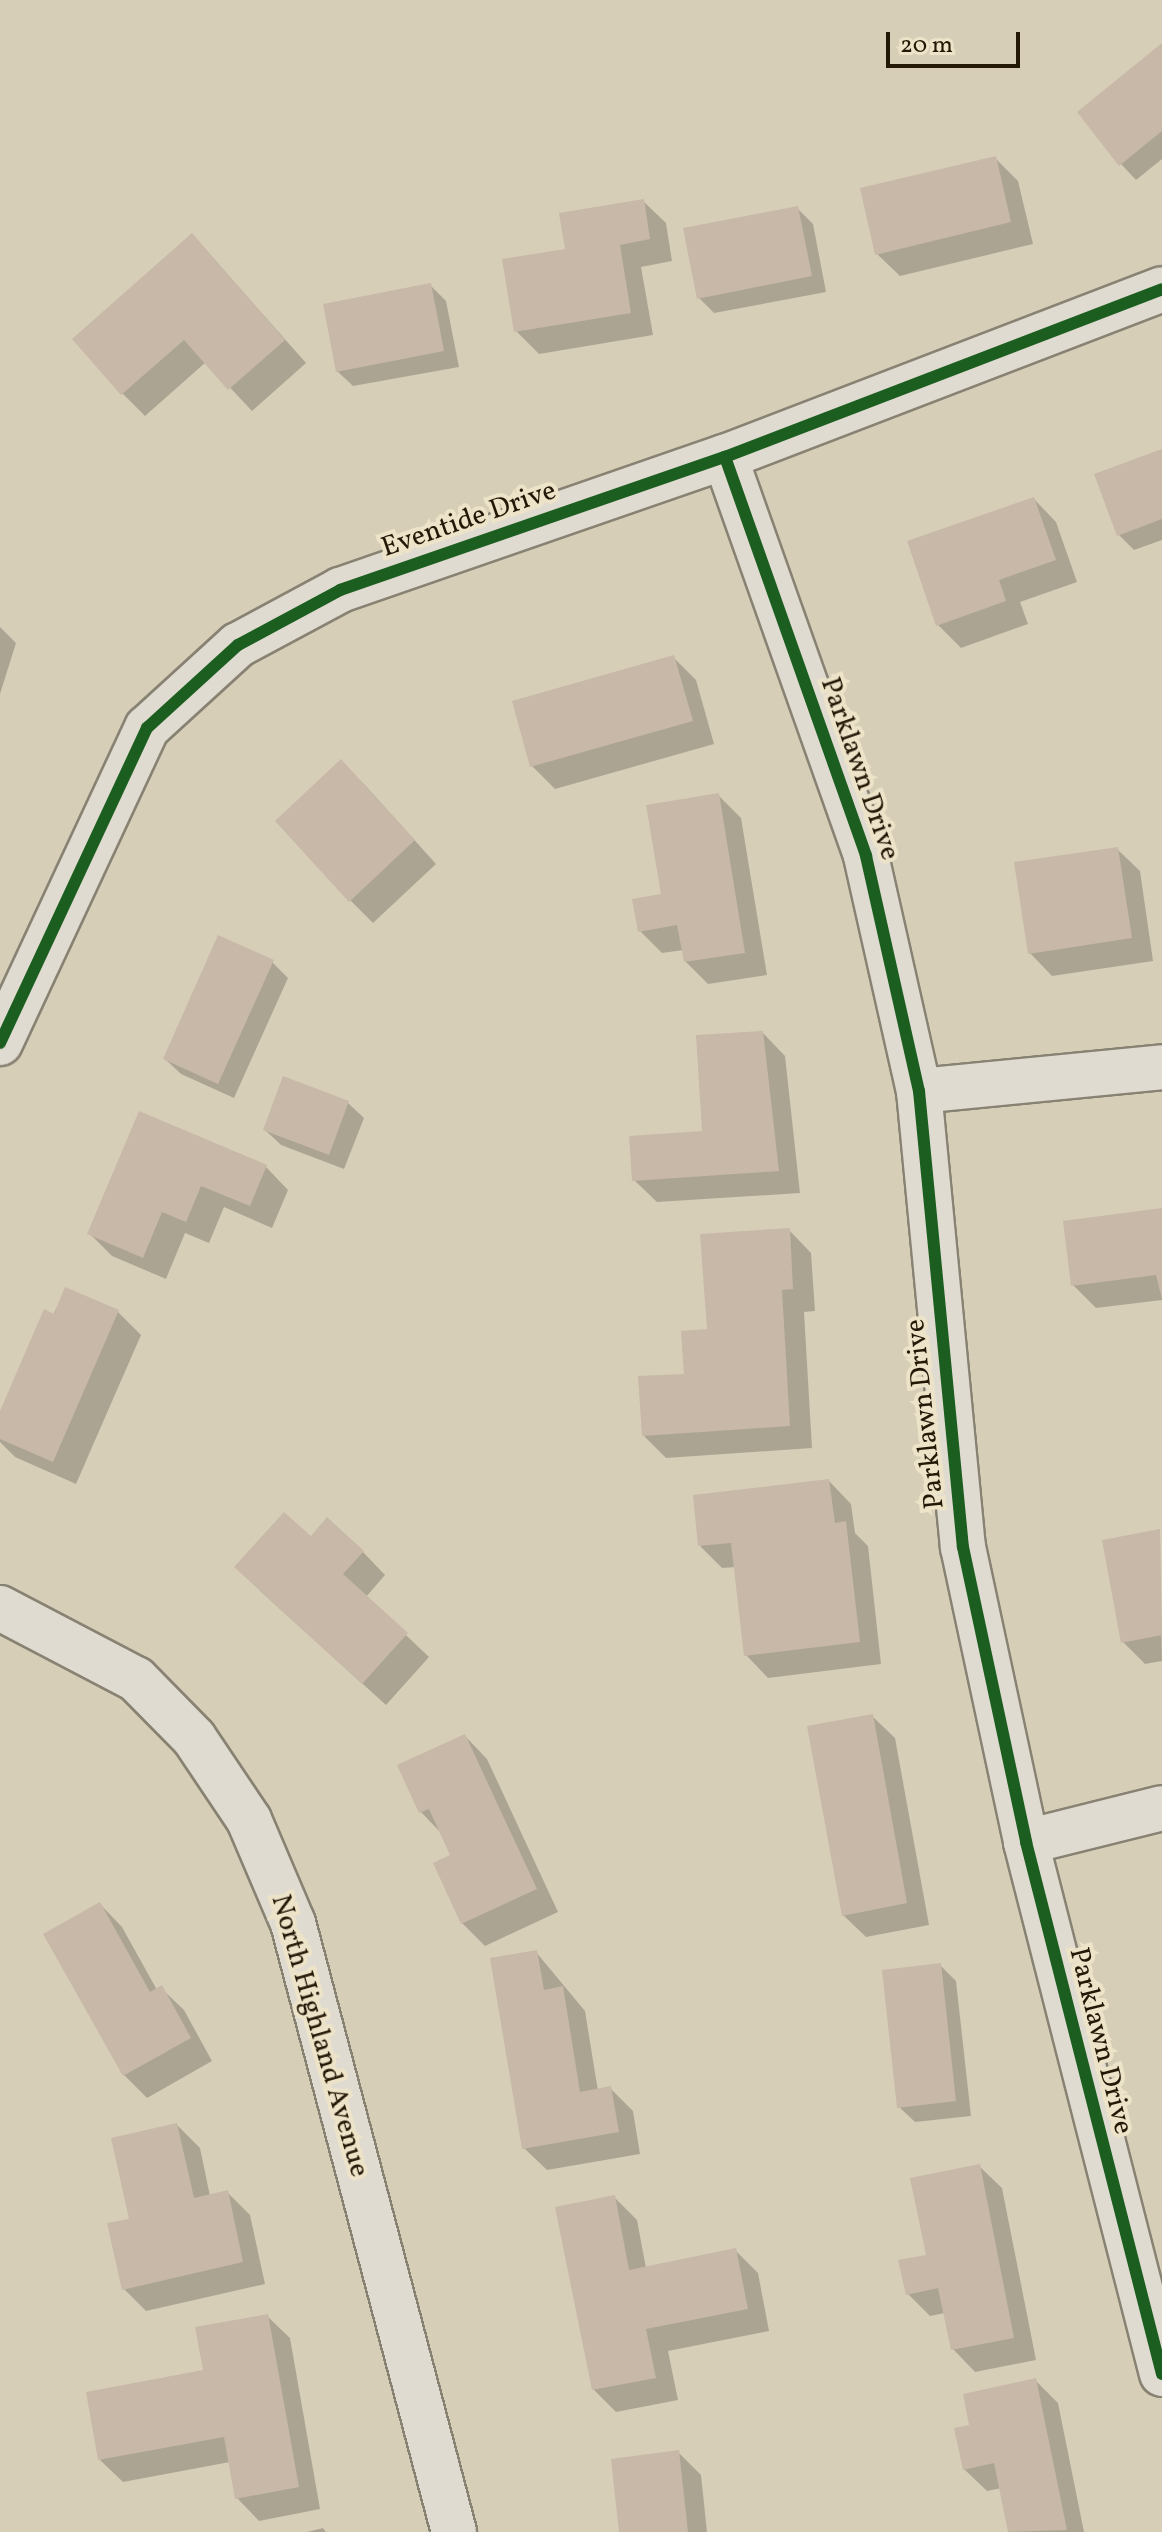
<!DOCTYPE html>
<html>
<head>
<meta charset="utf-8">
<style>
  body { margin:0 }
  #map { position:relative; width:1162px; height:2532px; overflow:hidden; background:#d7ceb8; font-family:Vollkorn,serif }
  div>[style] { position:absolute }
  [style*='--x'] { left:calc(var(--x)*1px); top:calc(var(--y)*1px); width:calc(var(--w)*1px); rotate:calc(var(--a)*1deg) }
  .shadow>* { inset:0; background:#0003 }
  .building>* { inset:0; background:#c7b8a7 }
  .roads { filter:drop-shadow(2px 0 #888273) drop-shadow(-2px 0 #888273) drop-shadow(0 2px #888273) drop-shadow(0 -2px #888273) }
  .minor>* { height:44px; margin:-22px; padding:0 22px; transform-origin:22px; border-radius:22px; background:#e0dbd0 }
  .cycleway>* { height:12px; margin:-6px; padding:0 6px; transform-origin:6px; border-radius:6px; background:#1b5e20 }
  span { translate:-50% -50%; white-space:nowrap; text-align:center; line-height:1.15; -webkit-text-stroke:8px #ede3c8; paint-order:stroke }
  .street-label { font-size:28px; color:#231706 }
  .scale { position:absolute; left:886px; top:32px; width:134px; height:36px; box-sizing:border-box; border:4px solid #231706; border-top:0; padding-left:10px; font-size:24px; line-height:28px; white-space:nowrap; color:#231706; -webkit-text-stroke:6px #ede3c8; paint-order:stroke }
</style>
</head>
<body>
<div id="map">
  <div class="shadow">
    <div style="clip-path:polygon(1162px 46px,1162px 159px,1136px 180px,1121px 164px)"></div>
    <div style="clip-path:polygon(995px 158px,1018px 181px,1033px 244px,900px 276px,877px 254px)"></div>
    <div style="clip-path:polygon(643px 201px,666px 223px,672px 261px,641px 267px,653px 335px,539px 354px,516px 331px,567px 250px)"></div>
    <div style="clip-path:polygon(797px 208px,813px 224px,826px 292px,714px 313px,699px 298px)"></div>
    <div style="clip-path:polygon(214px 259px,306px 363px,252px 411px,206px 362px,145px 416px,122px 393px)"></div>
    <div style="clip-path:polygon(431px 286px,446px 301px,459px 367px,353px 386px,337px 371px)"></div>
    <div style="clip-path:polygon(1162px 451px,1162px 540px,1134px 550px,1119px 535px)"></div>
    <div style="clip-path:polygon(1034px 499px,1056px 522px,1077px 582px,1020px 602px,1028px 624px,961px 648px,938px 625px)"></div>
    <div style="clip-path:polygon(0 627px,16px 643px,0 694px)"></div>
    <div style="clip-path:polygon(673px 657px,696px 680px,714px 744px,555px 789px,532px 766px)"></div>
    <div style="clip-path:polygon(364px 784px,436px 864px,373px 923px,350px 900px)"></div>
    <div style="clip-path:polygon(718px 795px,741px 818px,767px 975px,708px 984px,686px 962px,684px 950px,662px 953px,640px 931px)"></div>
    <div style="clip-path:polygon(1117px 849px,1140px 871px,1153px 961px,1052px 976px,1030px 953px)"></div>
    <div style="clip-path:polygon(272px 962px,288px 978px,234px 1098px,181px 1074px,165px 1059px)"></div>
    <div style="clip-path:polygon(763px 1033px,785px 1056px,800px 1193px,657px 1202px,634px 1180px,704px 1132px)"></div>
    <div style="clip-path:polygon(348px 1103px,364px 1118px,344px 1169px,281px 1145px,265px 1130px)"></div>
    <div style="clip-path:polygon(140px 1114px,266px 1167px,288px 1190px,272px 1228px,224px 1207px,209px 1243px,185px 1233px,166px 1279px,112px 1256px,90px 1234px)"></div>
    <div style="clip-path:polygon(1162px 1210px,1162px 1300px,1096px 1308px,1073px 1285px)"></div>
    <div style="clip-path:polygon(789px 1230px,811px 1253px,815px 1311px,804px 1312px,812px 1448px,666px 1458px,644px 1436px)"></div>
    <div style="clip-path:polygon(66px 1290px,118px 1312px,141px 1335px,76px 1484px,15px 1457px,0 1442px,0 1416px)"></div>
    <div style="clip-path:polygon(829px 1481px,851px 1504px,855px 1533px,868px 1546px,881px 1664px,768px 1678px,746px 1655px,736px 1567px,722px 1568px,700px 1546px)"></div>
    <div style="clip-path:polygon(1159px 1532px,1162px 1661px,1145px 1664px,1123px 1642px)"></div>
    <div style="clip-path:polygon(311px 1539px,363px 1552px,385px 1575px,366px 1597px,429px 1657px,386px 1705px,259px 1590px)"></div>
    <div style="clip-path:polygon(872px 1716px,895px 1738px,929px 1925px,866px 1937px,843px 1915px)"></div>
    <div style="clip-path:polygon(465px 1736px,487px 1759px,558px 1912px,485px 1946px,462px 1923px,452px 1856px,442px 1834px,421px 1812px)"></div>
    <div style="clip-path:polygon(100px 1904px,122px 1927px,157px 1990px,161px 1988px,184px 2010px,212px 2061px,147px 2098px,124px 2075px)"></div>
    <div style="clip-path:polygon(536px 1952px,585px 2011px,598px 2091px,610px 2088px,633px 2111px,640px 2154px,547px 2170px,524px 2148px)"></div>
    <div style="clip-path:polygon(940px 1965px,956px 1981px,971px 2116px,915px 2122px,899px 2107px)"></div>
    <div style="clip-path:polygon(177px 2125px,200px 2148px,210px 2196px,227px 2192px,250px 2215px,265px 2284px,146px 2311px,124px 2289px,132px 2220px)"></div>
    <div style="clip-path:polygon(979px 2166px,1002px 2188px,1036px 2360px,975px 2372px,953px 2349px,945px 2313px,930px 2316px,908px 2294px)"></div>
    <div style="clip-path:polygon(614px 2197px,637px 2220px,646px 2268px,735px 2250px,758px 2273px,769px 2331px,668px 2351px,678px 2400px,616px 2412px,593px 2389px)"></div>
    <div style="clip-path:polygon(267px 2316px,290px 2338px,320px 2509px,259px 2521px,237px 2498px,230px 2462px,123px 2482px,100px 2460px)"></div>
    <div style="clip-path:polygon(1035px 2380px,1058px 2403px,1084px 2532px,1010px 2532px,1002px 2488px,987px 2491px,964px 2469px,972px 2427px)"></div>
    <div style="clip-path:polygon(678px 2452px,701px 2475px,707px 2532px,621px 2532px)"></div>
    <div style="clip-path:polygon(323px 2528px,326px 2532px,307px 2532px)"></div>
  </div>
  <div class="building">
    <div style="clip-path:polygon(1162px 43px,1162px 131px,1119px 166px,1077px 112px)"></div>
    <div style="clip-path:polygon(996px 156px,1011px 222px,875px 255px,860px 188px)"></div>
    <div style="clip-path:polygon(644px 199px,650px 239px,620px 245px,631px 313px,514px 332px,502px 259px,565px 249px,559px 213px)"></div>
    <div style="clip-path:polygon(798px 206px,812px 276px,697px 299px,683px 228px)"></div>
    <div style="clip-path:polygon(192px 233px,285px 340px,228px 390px,184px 340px,121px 395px,72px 339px)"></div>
    <div style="clip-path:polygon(431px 283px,444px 351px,336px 372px,323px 304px)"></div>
    <div style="clip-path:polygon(1162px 449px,1162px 519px,1117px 536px,1094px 474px)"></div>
    <div style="clip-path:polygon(1034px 497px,1056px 560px,999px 580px,1006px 601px,936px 626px,907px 541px)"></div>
    <div style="clip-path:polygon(674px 655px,693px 721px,530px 767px,512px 701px)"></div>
    <div style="clip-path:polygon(341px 759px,415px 840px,349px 902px,275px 821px)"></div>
    <div style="clip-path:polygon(719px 793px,745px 953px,684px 962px,677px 925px,638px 932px,632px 899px,661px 894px,646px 805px)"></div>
    <div style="clip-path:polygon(1118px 847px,1132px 938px,1028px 954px,1014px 862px)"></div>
    <div style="clip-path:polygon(218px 935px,274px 960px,218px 1084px,163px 1059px)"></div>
    <div style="clip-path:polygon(763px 1031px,779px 1171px,632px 1181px,629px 1136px,702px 1131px,696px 1035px)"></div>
    <div style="clip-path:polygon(283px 1076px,349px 1101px,329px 1155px,263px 1130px)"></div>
    <div style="clip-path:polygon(139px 1111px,267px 1165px,250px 1206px,201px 1186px,186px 1222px,162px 1212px,143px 1258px,87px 1234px)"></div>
    <div style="clip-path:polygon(1162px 1208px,1162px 1299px,1156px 1275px,1071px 1286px,1063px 1221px)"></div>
    <div style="clip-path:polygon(790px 1228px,793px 1289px,782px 1290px,790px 1426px,642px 1436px,638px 1376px,684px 1374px,681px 1331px,707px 1329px,700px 1234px)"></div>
    <div style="clip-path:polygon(65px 1287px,119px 1310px,53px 1462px,0 1439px,0 1411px,44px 1309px,54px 1314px)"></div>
    <div style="clip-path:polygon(829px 1479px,835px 1523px,846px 1521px,860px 1642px,744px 1656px,731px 1543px,698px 1546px,693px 1495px)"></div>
    <div style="clip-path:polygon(284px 1512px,311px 1536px,327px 1517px,364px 1551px,343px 1574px,408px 1633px,362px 1684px,234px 1567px)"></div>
    <div style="clip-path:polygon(1160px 1529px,1162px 1635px,1121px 1643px,1102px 1540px)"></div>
    <div style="clip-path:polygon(873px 1714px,907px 1903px,842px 1916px,807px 1726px)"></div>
    <div style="clip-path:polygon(465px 1734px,537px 1889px,461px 1924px,433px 1863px,450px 1855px,429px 1809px,419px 1813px,397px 1765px)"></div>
    <div style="clip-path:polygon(100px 1902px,150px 1992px,162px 1985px,191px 2038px,123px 2076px,43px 1934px)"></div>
    <div style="clip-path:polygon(537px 1950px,544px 1990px,563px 1986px,580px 2092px,611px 2086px,619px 2132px,522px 2149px,490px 1958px)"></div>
    <div style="clip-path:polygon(941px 1963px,956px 2101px,897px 2108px,882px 1970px)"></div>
    <div style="clip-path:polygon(177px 2123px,194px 2198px,228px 2190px,243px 2262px,122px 2290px,107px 2223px,129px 2219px,111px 2138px)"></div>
    <div style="clip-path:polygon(980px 2164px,1014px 2338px,951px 2350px,938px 2288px,906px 2295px,898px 2260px,926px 2255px,910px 2178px)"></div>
    <div style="clip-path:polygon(615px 2195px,629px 2270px,736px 2248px,748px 2309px,646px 2329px,656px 2378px,592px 2390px,555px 2207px)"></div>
    <div style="clip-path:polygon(268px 2314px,299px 2487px,235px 2499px,224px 2437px,98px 2460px,86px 2392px,203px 2370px,195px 2327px)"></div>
    <div style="clip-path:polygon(1036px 2378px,1067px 2530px,1008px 2532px,994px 2463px,963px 2470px,954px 2428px,969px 2425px,963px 2394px)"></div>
    <div style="clip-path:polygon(679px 2450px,688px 2532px,619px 2532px,611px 2459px)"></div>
  </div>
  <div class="roads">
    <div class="minor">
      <div style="--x:725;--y:457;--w:423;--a:70.5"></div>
      <div style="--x:866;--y:856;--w:241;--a:77.3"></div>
      <div style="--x:919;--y:1091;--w:458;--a:84.5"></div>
      <div style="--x:963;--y:1547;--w:302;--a:77.9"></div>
      <div style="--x:1026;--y:1842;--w:549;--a:75.66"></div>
      <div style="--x:0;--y:1043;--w:348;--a:-65"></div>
      <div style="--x:147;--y:728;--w:123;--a:-42.4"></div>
      <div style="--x:238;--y:645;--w:116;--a:-28.3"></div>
      <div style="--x:340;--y:590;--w:407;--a:-19.1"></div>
      <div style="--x:725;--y:457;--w:468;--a:-21"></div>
      <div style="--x:919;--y:1091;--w:244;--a:-5.6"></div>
      <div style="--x:0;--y:1608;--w:153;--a:27.6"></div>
      <div style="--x:136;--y:1679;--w:83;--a:45.5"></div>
      <div style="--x:194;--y:1738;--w:99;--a:56.1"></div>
      <div style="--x:249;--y:1820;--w:112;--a:66.9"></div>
      <div style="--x:293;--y:1923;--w:630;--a:75.19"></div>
      <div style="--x:1026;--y:1842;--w:140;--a:-14"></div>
    </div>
  </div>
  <div class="cycleway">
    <div style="--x:725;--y:457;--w:423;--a:70.5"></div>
    <div style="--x:866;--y:856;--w:241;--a:77.3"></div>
    <div style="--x:919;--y:1091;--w:458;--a:84.5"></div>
    <div style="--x:963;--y:1547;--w:302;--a:77.9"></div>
    <div style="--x:1026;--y:1842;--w:549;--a:75.66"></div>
    <div style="--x:0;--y:1043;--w:348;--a:-65"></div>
    <div style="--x:147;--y:728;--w:123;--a:-42.4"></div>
    <div style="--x:238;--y:645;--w:116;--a:-28.3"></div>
    <div style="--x:340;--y:590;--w:407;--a:-19.1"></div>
    <div style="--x:725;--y:457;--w:468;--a:-21"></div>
  </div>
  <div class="street-label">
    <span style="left:469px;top:520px;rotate:-19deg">Eventide Drive</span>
    <span style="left:859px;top:769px;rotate:71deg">Parklawn Drive</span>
    <span style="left:926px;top:1414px;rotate:-96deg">Parklawn Drive</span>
    <span style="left:319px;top:2036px;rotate:74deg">North Highland Avenue</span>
    <span style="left:1100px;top:2041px;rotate:76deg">Parklawn Drive</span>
  </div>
  <div class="scale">20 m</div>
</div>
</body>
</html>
